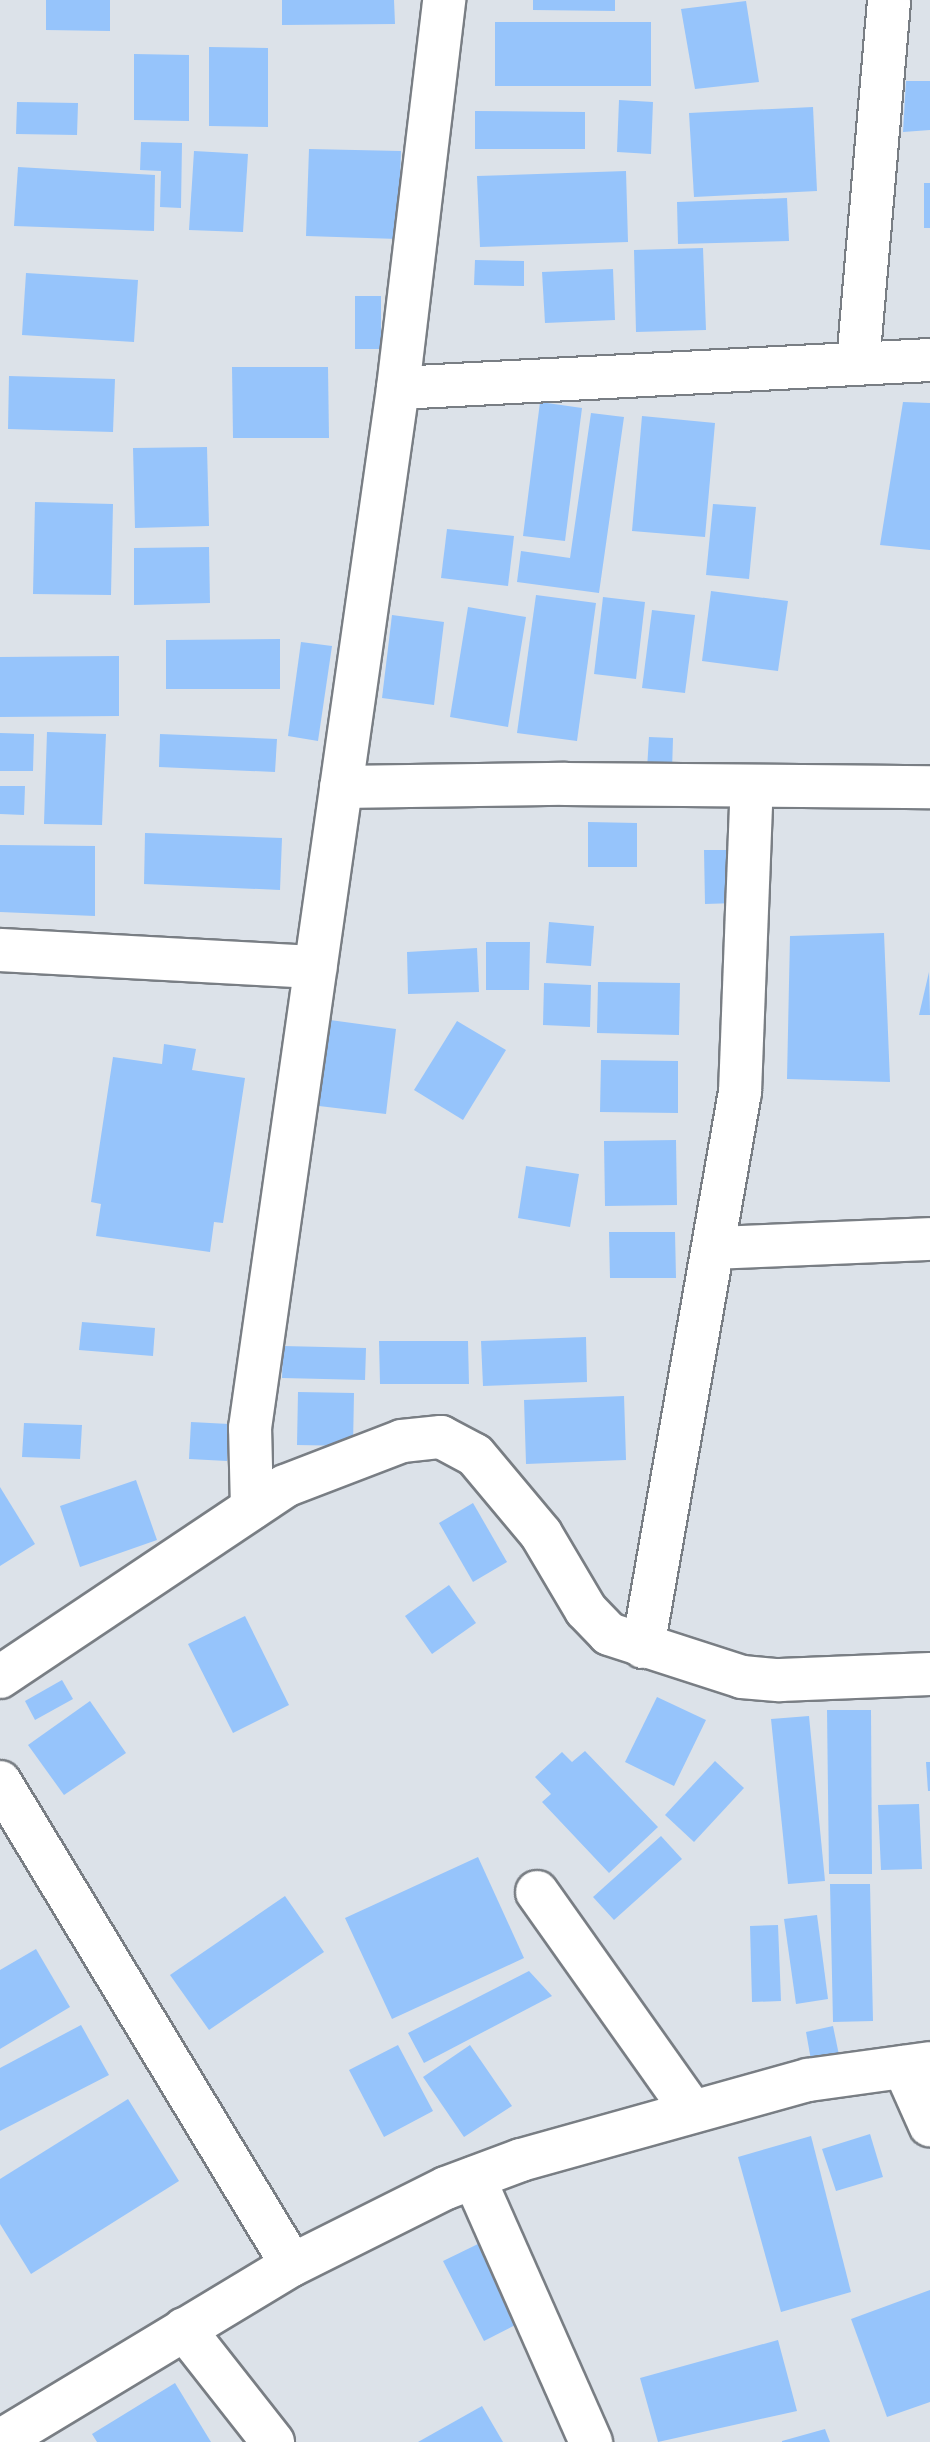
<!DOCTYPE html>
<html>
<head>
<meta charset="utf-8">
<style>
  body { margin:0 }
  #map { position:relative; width:930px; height:2442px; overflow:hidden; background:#dce2e9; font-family:Lora,serif }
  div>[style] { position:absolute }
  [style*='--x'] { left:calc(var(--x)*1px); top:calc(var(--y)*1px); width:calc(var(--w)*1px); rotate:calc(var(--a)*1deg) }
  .building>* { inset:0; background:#96c4fb }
  .roads { filter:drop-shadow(2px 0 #797e84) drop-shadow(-2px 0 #797e84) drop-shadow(0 2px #797e84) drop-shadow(0 -2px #797e84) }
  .minor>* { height:42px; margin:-21px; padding:0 21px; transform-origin:21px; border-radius:21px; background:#fff }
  span { translate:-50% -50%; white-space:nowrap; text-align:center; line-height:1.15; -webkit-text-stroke:8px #dce2e9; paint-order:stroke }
</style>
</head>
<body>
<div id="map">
  <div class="building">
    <div style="clip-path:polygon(46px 0,110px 0,110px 31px,46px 30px)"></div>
    <div style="clip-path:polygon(282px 0,394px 0,395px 24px,282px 25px)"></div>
    <div style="clip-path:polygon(533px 0,615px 0,615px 11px,533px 10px)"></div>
    <div style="clip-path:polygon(746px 1px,759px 82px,695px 89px,681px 9px)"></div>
    <div style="clip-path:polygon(495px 22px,651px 22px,651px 86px,495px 86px)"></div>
    <div style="clip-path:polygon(209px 47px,268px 48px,268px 127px,209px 126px)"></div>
    <div style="clip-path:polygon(134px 54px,189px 55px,189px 121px,134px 120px)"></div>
    <div style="clip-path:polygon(906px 81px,930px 81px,930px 130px,903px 132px)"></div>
    <div style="clip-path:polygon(619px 100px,653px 102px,651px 154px,617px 152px)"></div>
    <div style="clip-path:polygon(17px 102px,78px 103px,77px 135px,16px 134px)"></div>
    <div style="clip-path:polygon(813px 107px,817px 191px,694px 197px,689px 113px)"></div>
    <div style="clip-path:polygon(475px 111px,585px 112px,585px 149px,475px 149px)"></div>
    <div style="clip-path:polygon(141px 142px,182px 143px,181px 208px,160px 207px,161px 171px,140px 170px)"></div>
    <div style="clip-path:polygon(309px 149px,401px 151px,398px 239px,306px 236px)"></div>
    <div style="clip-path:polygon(194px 151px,248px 154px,243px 232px,189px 230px)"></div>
    <div style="clip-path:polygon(18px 167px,155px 175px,154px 231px,14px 226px)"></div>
    <div style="clip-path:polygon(626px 171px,628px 242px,480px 247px,477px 176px)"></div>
    <div style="clip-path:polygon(924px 183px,930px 183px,930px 228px,924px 228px)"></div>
    <div style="clip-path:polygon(787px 198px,789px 241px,678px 244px,677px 202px)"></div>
    <div style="clip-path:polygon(703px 248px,706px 330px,636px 332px,634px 250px)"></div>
    <div style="clip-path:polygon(475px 260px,524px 261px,524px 286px,474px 285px)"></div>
    <div style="clip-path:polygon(613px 269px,615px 320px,545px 323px,542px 272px)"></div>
    <div style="clip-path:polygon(26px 273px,138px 280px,134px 342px,22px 335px)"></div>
    <div style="clip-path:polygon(355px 296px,381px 296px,381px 349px,355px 349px)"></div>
    <div style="clip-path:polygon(232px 367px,328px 367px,329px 438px,233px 438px)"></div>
    <div style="clip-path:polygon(9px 376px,115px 379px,113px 432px,8px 429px)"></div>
    <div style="clip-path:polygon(540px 402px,582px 408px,565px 541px,523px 536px)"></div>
    <div style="clip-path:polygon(903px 402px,930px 403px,930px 550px,880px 545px)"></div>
    <div style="clip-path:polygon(591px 413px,624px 417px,599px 593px,517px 582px,521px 551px,570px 558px)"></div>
    <div style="clip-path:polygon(642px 416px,715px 423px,705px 537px,632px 531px)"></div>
    <div style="clip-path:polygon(207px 447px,209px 526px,135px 528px,133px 448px)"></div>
    <div style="clip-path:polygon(35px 502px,113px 504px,111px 595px,33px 594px)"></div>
    <div style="clip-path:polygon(713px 504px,756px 507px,749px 579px,706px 575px)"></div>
    <div style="clip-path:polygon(447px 529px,514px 536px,508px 586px,441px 578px)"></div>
    <div style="clip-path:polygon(209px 547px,210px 603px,134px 605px,134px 548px)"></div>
    <div style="clip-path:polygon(711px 591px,788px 601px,778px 671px,702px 661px)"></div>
    <div style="clip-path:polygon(536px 595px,596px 603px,577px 741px,517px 733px)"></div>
    <div style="clip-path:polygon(603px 597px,645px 602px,636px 679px,594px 674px)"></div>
    <div style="clip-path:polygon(468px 607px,526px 617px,508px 727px,450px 717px)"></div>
    <div style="clip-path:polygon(652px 610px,695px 615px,685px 693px,642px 688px)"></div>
    <div style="clip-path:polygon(392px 615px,444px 622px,434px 705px,382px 698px)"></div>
    <div style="clip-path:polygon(280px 639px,280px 689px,166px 689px,166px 640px)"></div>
    <div style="clip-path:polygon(301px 642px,332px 646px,318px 741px,288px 736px)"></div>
    <div style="clip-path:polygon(119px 656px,119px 716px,0 717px,0 657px)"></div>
    <div style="clip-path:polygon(47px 732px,106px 734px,102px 825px,44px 824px)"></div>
    <div style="clip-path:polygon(0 733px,34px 734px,33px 771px,0 771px)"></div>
    <div style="clip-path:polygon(160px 734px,277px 739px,275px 772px,159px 767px)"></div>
    <div style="clip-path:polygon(649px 737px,673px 738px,672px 770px,647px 769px)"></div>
    <div style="clip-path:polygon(0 786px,25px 786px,24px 815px,0 814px)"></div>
    <div style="clip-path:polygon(588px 822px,637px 823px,637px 867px,588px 867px)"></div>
    <div style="clip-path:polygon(145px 833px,282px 838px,280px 890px,144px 884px)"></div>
    <div style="clip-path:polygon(0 845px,95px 846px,95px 916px,0 912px)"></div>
    <div style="clip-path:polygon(704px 850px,735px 850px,736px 903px,705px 904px)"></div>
    <div style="clip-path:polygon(549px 922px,594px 926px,591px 966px,546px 963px)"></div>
    <div style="clip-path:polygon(884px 933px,890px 1082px,787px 1079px,790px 936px)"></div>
    <div style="clip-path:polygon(486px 942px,530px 942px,529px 990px,486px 990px)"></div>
    <div style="clip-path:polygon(477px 948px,479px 992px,408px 994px,407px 952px)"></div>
    <div style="clip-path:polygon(929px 972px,930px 1015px,919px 1015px)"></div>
    <div style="clip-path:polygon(598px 982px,680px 983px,679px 1035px,597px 1033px)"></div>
    <div style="clip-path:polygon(544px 983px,591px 985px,590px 1027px,543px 1025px)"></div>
    <div style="clip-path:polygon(330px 1020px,396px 1029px,386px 1114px,319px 1106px)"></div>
    <div style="clip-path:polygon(457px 1021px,506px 1050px,463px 1120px,414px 1090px)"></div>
    <div style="clip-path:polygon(164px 1044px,196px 1049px,192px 1070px,245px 1078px,223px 1223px,214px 1222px,210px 1252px,96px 1236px,101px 1204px,91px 1202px,113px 1057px,162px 1064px)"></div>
    <div style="clip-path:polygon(601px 1060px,678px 1061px,678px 1113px,600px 1112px)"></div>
    <div style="clip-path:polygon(676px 1140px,677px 1205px,605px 1206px,604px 1141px)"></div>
    <div style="clip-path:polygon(526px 1166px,579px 1174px,570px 1227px,518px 1218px)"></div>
    <div style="clip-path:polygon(609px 1232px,675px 1232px,676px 1278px,610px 1278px)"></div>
    <div style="clip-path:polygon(82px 1322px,155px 1328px,153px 1356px,79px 1350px)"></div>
    <div style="clip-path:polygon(586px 1337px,587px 1382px,483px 1386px,481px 1341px)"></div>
    <div style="clip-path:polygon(379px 1341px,468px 1341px,469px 1384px,380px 1384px)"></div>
    <div style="clip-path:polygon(283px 1346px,366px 1348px,365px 1380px,282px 1378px)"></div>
    <div style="clip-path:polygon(298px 1392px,354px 1393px,353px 1446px,297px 1445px)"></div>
    <div style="clip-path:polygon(624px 1396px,626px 1460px,526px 1464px,524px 1400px)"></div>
    <div style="clip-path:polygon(191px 1422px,229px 1424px,227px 1461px,189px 1459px)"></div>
    <div style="clip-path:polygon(24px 1423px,82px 1425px,80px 1459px,22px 1457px)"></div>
    <div style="clip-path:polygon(136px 1480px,157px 1540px,80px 1567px,60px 1506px)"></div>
    <div style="clip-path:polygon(0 1487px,35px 1544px,0 1566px)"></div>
    <div style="clip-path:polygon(473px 1503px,507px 1562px,473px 1582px,439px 1523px)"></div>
    <div style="clip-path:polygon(449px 1585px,476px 1623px,432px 1654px,405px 1616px)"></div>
    <div style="clip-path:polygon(245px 1616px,289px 1705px,233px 1733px,188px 1644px)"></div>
    <div style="clip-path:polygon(62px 1680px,73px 1699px,35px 1720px,25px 1701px)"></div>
    <div style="clip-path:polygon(657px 1697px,706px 1720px,674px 1786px,625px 1762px)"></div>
    <div style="clip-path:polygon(90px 1701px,126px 1753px,64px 1795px,28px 1745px)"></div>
    <div style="clip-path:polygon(827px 1710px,871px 1710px,872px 1874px,829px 1874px)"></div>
    <div style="clip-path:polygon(809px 1716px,825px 1881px,788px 1884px,771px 1719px)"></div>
    <div style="clip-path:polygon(585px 1751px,658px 1827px,609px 1873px,542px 1802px,551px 1794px,535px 1777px,562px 1752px,572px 1762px)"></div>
    <div style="clip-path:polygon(715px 1761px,744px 1788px,694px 1842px,665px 1815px)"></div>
    <div style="clip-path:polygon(926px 1762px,930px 1762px,930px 1791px,928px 1791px)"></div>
    <div style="clip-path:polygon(919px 1804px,922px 1869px,881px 1870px,878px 1805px)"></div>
    <div style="clip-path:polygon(661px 1836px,682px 1859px,614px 1920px,593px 1897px)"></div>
    <div style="clip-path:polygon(478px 1857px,524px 1958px,392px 2019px,345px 1918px)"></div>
    <div style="clip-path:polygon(830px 1884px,870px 1884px,873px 2021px,833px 2022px)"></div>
    <div style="clip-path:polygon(285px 1896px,324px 1952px,209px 2030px,170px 1975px)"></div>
    <div style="clip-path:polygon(817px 1915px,828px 1999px,796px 2004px,784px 1919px)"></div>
    <div style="clip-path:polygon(778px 1925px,781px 2001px,752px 2002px,750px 1926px)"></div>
    <div style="clip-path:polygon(36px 1949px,70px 2007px,0 2049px,0 1970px)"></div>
    <div style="clip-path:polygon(529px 1971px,552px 1996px,424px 2063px,408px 2033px)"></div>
    <div style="clip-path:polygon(81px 2025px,109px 2075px,0 2131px,0 2068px)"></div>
    <div style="clip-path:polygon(833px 2026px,839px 2055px,811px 2060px,806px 2032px)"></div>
    <div style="clip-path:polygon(398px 2045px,433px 2111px,384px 2137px,349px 2070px)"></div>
    <div style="clip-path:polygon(470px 2045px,512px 2106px,464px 2137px,423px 2077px)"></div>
    <div style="clip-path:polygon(128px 2099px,179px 2181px,31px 2274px,0 2224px,0 2179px)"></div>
    <div style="clip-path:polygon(870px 2134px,883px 2177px,836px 2191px,822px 2149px)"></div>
    <div style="clip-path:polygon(811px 2136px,851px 2292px,781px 2312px,738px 2157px)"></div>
    <div style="clip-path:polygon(478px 2244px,519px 2323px,484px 2341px,443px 2261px)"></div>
    <div style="clip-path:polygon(930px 2290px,930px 2402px,887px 2417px,851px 2319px)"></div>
    <div style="clip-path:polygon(778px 2340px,797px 2411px,658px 2442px,640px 2378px)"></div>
    <div style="clip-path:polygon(175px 2383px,211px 2442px,97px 2442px,92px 2434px)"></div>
    <div style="clip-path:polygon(482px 2406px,503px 2442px,418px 2442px)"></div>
    <div style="clip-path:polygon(825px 2429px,830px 2442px,782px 2442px,782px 2441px)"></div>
  </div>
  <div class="roads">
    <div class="minor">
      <div style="--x:858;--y:363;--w:364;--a:-85.1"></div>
      <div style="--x:398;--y:388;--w:533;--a:-3.01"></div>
      <div style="--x:341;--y:787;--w:224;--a:-0.8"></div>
      <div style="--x:565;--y:784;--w:365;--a:0.5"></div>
      <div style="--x:0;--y:950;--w:316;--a:3.1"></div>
      <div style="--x:715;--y:1248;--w:215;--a:-2.4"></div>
      <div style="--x:252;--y:1508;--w:80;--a:-91.4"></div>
      <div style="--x:250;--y:1428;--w:1050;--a:-81.9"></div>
      <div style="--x:398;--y:388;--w:391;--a:-83.2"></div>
      <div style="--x:643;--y:1647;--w:563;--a:-80.09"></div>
      <div style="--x:740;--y:1092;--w:306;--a:-87.8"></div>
      <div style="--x:0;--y:1677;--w:343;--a:-33.8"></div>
      <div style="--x:285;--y:1486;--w:125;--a:-21"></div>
      <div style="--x:402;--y:1441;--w:39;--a:-6"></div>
      <div style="--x:441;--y:1437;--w:38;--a:28"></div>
      <div style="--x:475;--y:1455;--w:103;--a:50.1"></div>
      <div style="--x:541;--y:1534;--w:88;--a:59.4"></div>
      <div style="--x:586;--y:1610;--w:33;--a:46"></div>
      <div style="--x:609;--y:1634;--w:140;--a:17.9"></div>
      <div style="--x:742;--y:1677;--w:38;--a:5"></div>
      <div style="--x:780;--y:1680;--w:150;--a:-2.3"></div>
      <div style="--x:0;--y:1782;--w:564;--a:58.84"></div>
      <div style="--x:537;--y:1892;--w:268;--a:54.7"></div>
      <div style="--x:904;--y:2067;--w:64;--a:65.9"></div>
      <div style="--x:474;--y:2178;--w:289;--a:66.1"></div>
      <div style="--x:184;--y:2329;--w:144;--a:51.8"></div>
      <div style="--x:0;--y:2441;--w:341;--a:-31.1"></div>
      <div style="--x:292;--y:2265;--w:172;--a:-26.6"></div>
      <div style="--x:446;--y:2188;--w:80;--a:-20.5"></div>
      <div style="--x:521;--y:2160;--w:298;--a:-15.6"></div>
      <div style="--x:808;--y:2080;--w:123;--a:-7.9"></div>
    </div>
  </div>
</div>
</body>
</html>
